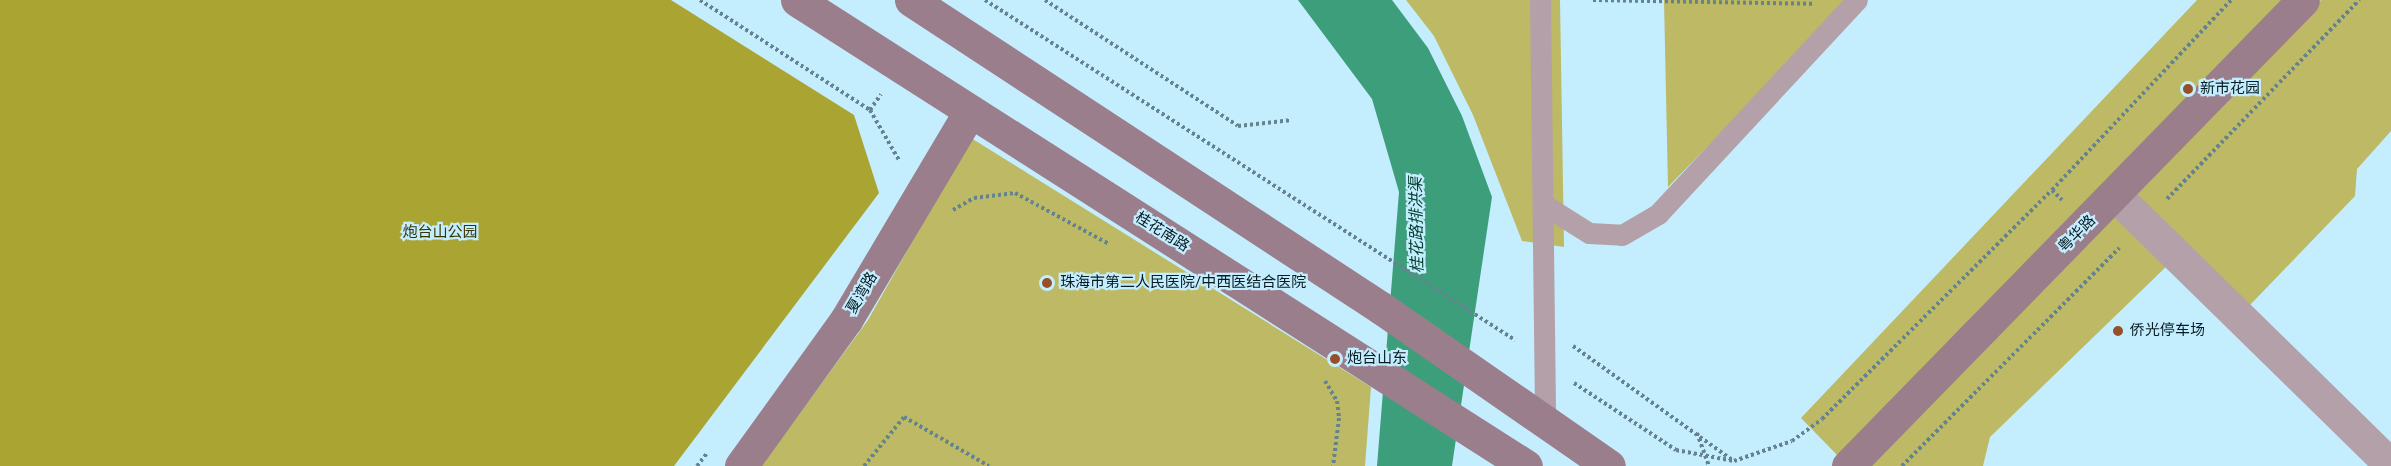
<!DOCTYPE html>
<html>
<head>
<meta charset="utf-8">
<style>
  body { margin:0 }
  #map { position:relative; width:2391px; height:466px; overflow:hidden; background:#c4edfe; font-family:Roboto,"Noto Sans SC",sans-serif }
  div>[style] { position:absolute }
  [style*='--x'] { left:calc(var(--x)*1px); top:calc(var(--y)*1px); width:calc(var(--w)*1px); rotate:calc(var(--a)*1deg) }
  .green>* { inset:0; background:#bdb964 }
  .forest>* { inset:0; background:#aaa533 }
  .water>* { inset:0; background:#3d9e7c }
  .path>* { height:4px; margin-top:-2px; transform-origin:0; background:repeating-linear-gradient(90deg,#65838f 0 3px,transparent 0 6px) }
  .lane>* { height:21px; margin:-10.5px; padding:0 10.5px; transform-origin:10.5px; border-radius:10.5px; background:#b4a0a9 }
  .street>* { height:33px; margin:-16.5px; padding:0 16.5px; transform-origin:16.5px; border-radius:16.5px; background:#b4a0a9 }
  .secondary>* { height:33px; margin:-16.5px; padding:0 16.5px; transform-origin:16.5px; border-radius:16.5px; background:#9b7e8c }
  .dots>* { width:16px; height:16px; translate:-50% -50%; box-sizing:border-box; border:3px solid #c4edfe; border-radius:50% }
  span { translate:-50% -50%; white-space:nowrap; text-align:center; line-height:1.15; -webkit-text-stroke:4.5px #c4edfe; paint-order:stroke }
  .poi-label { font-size:15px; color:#071c23 }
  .left { translate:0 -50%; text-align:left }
  .street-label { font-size:15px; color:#071c23 }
  .park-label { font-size:15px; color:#373504 }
  .water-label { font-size:16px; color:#013c2b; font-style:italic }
</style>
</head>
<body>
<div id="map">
  <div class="green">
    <div style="clip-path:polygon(1406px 0,1560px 0,1564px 247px,1522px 241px,1473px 115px,1434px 36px)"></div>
    <div style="clip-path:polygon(1664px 0,1850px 0,1668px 187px)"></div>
    <div style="clip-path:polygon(2197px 0,2285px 0,1839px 457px,1801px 418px)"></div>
    <div style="clip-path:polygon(2321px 0,2391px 0,2391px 131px,2357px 169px,2355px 196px,2250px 305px,2134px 197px)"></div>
    <div style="clip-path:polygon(971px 138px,1371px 387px,1365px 466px,761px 466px,868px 320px)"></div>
    <div style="clip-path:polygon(2113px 205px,2171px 262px,1990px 437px,1983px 466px,1857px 466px)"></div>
  </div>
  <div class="forest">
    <div style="clip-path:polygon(0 0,671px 0,854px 115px,879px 193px,674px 466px,0 466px)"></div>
  </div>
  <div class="water">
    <div style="clip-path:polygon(1298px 0,1392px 0,1428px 48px,1462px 116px,1492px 197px,1452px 466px,1377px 466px,1399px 192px,1372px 99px)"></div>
  </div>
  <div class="path">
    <div style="--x:700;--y:0;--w:202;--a:32.9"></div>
    <div style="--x:870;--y:110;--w:58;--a:59.9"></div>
    <div style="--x:985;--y:0;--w:630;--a:32.68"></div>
    <div style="--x:1045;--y:0;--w:230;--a:33.1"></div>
    <div style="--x:1238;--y:126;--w:54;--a:-6.3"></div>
    <div style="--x:1593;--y:0;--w:221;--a:1"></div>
    <div style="--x:870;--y:110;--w:19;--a:-55"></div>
    <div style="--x:2052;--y:190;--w:14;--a:45"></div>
    <div style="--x:2167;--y:199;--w:277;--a:-46"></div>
    <div style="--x:953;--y:210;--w:24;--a:-30"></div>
    <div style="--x:974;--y:198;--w:41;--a:-7"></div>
    <div style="--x:1015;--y:193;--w:107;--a:28.5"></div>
    <div style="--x:1573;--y:346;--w:196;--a:35.6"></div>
    <div style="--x:1325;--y:381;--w:23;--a:59"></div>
    <div style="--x:1337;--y:401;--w:17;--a:83"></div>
    <div style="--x:1339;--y:418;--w:48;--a:97.1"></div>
    <div style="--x:1574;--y:383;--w:122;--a:33.3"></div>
    <div style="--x:1676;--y:450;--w:59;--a:10.7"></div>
    <div style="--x:1734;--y:461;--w:61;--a:-19"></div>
    <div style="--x:1792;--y:441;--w:37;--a:-36"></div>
    <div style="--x:1822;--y:419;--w:325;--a:-44.9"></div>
    <div style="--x:2052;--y:190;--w:261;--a:-46.7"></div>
    <div style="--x:1697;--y:433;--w:35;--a:70"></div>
    <div style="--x:697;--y:466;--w:16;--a:-52"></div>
    <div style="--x:864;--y:466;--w:63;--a:-50.8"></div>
    <div style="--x:904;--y:417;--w:98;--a:30"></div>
    <div style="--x:1902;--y:466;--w:308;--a:-45.1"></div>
  </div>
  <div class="lane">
    <div style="--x:1540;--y:0;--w:418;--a:89.3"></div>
    <div style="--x:1546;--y:206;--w:51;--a:32.1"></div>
    <div style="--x:1589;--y:233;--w:33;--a:3"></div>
    <div style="--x:1622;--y:235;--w:42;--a:-30.3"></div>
    <div style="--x:1658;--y:214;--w:292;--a:-47.1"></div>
  </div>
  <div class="street">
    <div style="--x:2115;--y:195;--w:386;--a:44.4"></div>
  </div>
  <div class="secondary">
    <div style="--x:797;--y:0;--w:865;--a:32.59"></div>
    <div style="--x:911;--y:0;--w:562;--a:33.24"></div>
    <div style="--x:1381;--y:308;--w:277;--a:34.7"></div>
    <div style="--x:741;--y:466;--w:180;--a:-54.3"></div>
    <div style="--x:846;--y:320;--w:243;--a:-59.3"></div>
    <div style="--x:1848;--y:466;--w:651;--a:-45.68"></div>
  </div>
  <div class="dots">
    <div style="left:2188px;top:89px;background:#964f2a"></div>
    <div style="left:1047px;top:283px;background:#964f2a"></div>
    <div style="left:2118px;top:331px;background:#964f2a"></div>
    <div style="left:1335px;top:359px;background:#964f2a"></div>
  </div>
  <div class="poi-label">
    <span class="left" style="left:2200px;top:89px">新市花园</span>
    <span class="left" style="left:1060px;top:283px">珠海市第二人民医院/中西医结合医院</span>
    <span class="left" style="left:2130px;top:331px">侨光停车场</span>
    <span class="left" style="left:1347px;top:359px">炮台山东</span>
  </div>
  <div class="street-label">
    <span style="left:1162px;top:232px;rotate:32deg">桂花南路</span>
    <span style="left:2077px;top:234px;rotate:-45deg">粤华路</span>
    <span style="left:862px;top:293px;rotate:-59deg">夏湾路</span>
  </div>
  <div class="park-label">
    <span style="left:440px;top:233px">炮台山公园</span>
  </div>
  <div class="water-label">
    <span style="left:1417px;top:225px;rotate:-91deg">桂花路排洪渠</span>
  </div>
</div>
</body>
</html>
